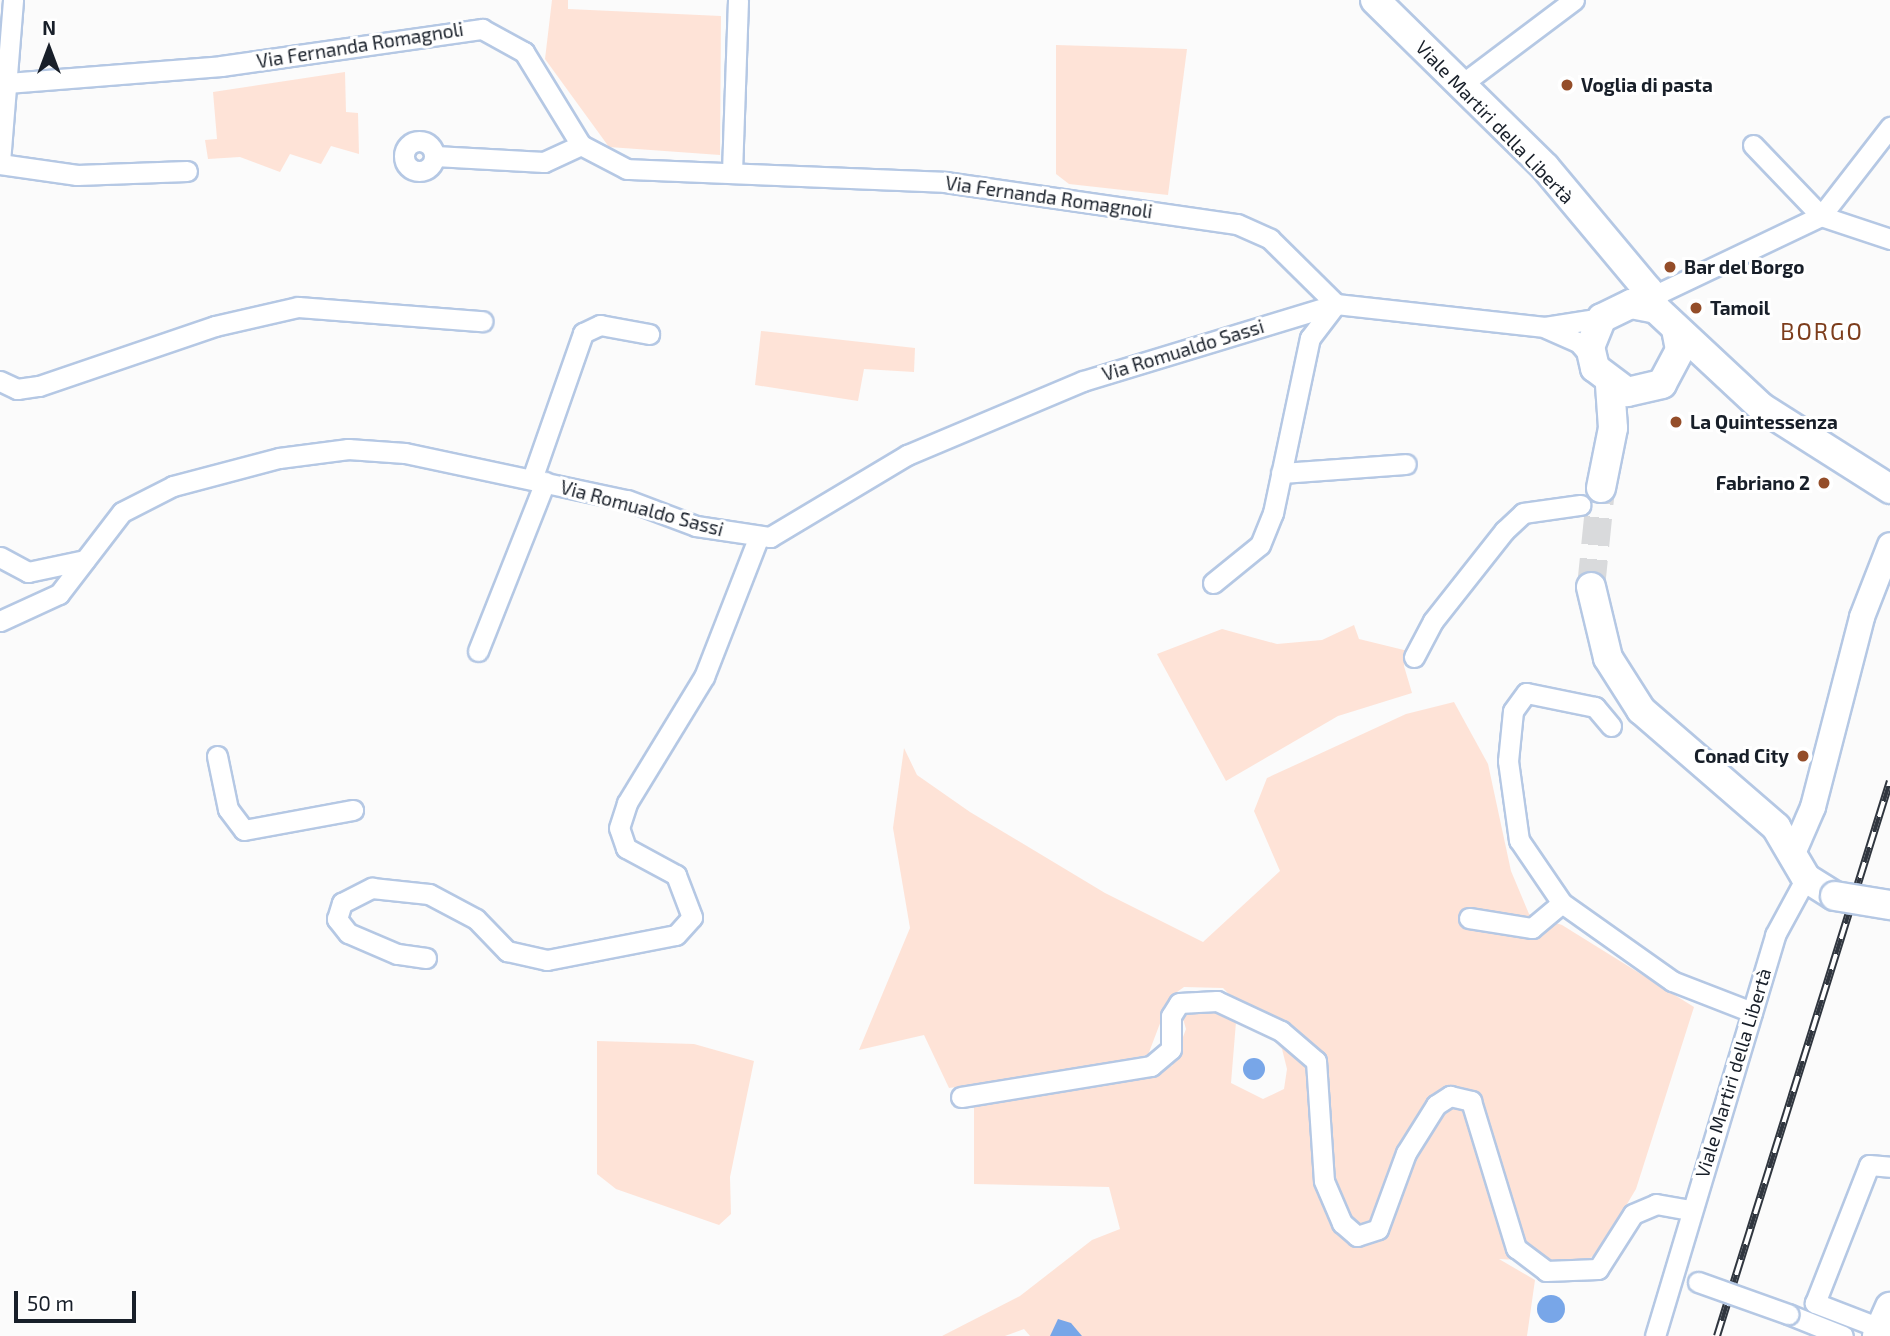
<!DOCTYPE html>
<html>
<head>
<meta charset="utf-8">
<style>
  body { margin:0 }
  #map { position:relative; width:1890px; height:1336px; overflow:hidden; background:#fbfbfb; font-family:"Exo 2",sans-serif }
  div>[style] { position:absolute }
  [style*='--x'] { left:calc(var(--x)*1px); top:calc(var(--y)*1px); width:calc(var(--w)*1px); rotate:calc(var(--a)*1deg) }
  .green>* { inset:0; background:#fee3d7 }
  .water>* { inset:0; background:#78a6e8 }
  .round { border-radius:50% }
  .secondary-tunnel>* { height:28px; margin-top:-14px; transform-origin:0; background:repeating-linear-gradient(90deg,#d9dadc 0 28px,transparent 0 42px) }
  .roads { filter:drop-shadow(2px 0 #b5c8e4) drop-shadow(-2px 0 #b5c8e4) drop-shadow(0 2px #b5c8e4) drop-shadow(0 -2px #b5c8e4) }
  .minor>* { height:19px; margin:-9.5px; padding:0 9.5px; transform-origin:9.5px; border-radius:9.5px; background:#fff }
  .minor>.ring { margin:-9.5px; padding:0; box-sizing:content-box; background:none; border:19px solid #fff; border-radius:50% }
  .tertiary>* { height:24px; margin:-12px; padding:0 12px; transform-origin:12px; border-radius:12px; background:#fff }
  .secondary>* { height:28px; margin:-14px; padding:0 14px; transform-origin:14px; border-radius:14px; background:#fff }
  .rail>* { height:8px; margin-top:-4px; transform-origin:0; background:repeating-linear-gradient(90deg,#fff 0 16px,#30363f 0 32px); box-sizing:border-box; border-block:2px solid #30363f }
  .bridges { filter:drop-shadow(2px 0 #b5c8e4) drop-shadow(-2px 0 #b5c8e4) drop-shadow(0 2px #b5c8e4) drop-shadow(0 -2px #b5c8e4) }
  .minor-bridge>* { height:19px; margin:-9.5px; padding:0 9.5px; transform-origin:9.5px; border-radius:9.5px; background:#fff }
  .secondary-bridge>* { height:28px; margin:-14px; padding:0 14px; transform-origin:14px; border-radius:14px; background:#fff }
  .dots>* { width:19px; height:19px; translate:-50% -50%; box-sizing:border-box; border:4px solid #fff; border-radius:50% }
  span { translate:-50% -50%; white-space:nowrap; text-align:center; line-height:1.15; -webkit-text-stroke:6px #fff; paint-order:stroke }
  .street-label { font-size:19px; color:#181f29 }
  .poi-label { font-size:19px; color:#181f29; font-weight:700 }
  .left { translate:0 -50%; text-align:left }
  .right { translate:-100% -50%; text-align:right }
  .quarter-label { font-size:23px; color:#7d3d1c; letter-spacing:2px }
  .north { position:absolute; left:14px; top:14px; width:70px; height:70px; -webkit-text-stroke:5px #fff; paint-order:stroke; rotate:0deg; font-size:19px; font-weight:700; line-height:28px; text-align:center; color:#181f29 }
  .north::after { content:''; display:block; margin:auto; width:24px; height:32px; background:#181f29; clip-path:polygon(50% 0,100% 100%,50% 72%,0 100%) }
  .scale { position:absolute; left:14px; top:1291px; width:122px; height:32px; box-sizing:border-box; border:4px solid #181f29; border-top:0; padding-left:9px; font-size:21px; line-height:24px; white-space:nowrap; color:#181f29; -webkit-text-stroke:5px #fff; paint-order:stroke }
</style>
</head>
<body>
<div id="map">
  <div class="green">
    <div style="clip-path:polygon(552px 0,568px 0,568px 9px,721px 16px,720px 155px,609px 147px,545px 59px)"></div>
    <div style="clip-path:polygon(1056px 45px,1187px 49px,1168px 195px,1069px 184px,1056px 174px)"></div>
    <div style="clip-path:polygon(345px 72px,346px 112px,358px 113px,359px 154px,331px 146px,321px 164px,290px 154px,280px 172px,240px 157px,208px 159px,205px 140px,217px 139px,213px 92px)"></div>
    <div style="clip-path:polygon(761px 331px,915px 348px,914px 372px,864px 369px,858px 401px,755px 385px)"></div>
    <div style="clip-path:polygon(1354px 625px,1359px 639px,1408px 651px,1404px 666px,1412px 693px,1338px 716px,1226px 781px,1157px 654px,1222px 629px,1277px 644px,1322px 640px)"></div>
    <div style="clip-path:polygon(1454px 702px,1488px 764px,1511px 871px,1529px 914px,1562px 925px,1694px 1007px,1636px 1189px,1599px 1251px,1584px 1263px,1499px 1259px,1535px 1280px,1527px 1336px,1030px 1336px,1024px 1329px,1005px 1336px,942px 1336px,1020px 1296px,1092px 1240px,1120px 1229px,1109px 1187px,974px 1184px,974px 1103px,1172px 1066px,1186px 1029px,1181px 1012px,1211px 1005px,1236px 1022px,1231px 1083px,1263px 1099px,1284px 1089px,1287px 1069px,1282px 1049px,1223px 988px,1184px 987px,1170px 997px,1148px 1055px,1017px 1079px,949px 1088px,924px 1035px,859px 1050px,910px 928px,893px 828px,904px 748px,917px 775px,970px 812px,1105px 893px,1203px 942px,1280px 871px,1254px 811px,1267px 778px,1406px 714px)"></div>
    <div style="clip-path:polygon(597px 1041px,694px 1044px,754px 1061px,730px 1177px,731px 1214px,719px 1225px,616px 1189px,597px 1174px)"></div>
  </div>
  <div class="water">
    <div class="round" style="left:1243px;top:1058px;width:22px;height:22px"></div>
    <div class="round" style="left:1537px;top:1295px;width:28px;height:28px"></div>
    <div style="clip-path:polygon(1058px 1319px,1071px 1323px,1082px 1336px,1050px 1336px)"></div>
  </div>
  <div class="secondary-tunnel">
    <div style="--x:1591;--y:587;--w:100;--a:-84.2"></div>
  </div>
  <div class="roads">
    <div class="minor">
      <div style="--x:7;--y:83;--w:215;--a:-4.5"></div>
      <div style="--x:221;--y:66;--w:264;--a:-8.1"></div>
      <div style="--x:482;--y:29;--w:48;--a:28.7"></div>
      <div style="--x:524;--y:52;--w:109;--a:58.5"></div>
      <div style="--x:581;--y:145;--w:52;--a:27.6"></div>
      <div style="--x:627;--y:169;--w:318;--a:2.3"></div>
      <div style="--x:945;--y:182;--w:295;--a:8.2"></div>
      <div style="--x:1237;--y:224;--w:36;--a:24"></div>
      <div style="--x:1270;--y:239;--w:93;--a:44.6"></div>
      <div style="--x:1462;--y:84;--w:140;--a:-36.9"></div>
      <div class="ring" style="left:404px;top:141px;width:11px;height:11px"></div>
      <div style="--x:1753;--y:145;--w:98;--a:46.2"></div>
      <div style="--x:1821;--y:216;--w:73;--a:18.4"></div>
      <div style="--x:435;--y:156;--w:109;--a:3.2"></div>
      <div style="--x:544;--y:162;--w:41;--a:-24.7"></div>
      <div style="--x:0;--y:162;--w:163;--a:-85.4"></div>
      <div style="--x:0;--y:164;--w:78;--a:8.1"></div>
      <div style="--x:77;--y:175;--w:110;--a:-2.1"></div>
      <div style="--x:732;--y:172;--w:172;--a:-88"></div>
      <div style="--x:1651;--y:297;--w:188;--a:-25.5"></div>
      <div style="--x:1821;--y:216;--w:113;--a:-52.2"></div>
      <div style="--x:1546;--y:328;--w:36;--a:24"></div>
      <div style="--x:1579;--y:343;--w:20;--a:49"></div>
      <div style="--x:0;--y:381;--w:19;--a:25"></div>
      <div style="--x:17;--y:389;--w:22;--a:-8"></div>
      <div style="--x:39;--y:386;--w:186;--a:-18.8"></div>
      <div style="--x:215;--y:326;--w:85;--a:-12.9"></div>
      <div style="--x:298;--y:307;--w:185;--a:4.4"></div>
      <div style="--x:1281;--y:473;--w:125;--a:-4.1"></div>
      <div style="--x:532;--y:479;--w:155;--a:-70.7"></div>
      <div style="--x:583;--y:333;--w:19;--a:-25"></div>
      <div style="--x:600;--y:325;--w:50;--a:10.4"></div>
      <div style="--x:0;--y:557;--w:32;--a:28"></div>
      <div style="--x:28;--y:572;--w:58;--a:-11.9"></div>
      <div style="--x:1213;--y:583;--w:60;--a:-39"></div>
      <div style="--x:1260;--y:545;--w:35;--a:-68"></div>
      <div style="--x:1273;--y:513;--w:179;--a:-78.1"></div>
      <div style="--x:1310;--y:338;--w:43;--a:-52.6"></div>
      <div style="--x:0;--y:621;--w:65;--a:-24.6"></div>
      <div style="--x:59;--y:594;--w:103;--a:-52.5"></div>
      <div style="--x:122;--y:512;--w:57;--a:-27"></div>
      <div style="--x:173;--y:486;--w:110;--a:-14.8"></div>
      <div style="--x:279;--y:458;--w:70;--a:-7.4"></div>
      <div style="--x:348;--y:449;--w:57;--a:4"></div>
      <div style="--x:405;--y:453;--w:227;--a:12"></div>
      <div style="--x:627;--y:500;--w:74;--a:20.6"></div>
      <div style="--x:696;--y:526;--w:75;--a:8.5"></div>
      <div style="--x:770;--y:537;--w:160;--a:-30.9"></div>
      <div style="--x:907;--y:455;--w:191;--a:-22.8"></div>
      <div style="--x:1083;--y:381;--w:264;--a:-16.9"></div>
      <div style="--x:1336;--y:304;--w:210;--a:6.3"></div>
      <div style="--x:1545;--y:327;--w:58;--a:-9"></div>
      <div style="--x:478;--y:651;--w:182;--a:-68.4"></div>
      <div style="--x:1414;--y:657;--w:41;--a:-62.2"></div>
      <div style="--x:1433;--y:621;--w:115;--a:-51.7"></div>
      <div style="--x:1504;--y:531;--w:26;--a:-43"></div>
      <div style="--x:1523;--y:513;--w:58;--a:-8"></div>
      <div style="--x:1611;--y:726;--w:25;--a:-130"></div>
      <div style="--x:1595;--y:707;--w:70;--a:-168.5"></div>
      <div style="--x:1526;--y:693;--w:22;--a:126"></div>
      <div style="--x:1513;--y:711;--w:50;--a:95.7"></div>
      <div style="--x:1508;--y:761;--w:80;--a:82.1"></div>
      <div style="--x:1519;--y:840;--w:76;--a:55.7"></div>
      <div style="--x:1562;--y:903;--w:135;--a:35.3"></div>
      <div style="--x:1672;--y:981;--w:86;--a:21.2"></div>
      <div style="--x:217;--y:756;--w:54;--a:78.3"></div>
      <div style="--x:228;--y:809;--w:26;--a:53"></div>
      <div style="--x:244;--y:830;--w:111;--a:-10.4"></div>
      <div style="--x:1469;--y:918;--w:64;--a:9"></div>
      <div style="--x:1532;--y:928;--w:39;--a:-40"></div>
      <div style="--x:426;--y:958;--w:29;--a:-172"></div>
      <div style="--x:397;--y:954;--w:53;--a:-156.8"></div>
      <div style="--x:348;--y:933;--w:18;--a:-128"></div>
      <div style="--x:337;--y:919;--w:17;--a:-73"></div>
      <div style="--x:342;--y:903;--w:34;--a:-27"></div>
      <div style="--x:372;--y:888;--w:57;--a:6"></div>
      <div style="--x:429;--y:894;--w:53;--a:28"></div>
      <div style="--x:476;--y:919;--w:45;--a:45.9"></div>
      <div style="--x:507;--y:951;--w:41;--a:12.7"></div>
      <div style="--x:547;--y:960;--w:131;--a:-11"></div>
      <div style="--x:676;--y:935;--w:24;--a:-48"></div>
      <div style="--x:692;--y:917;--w:45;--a:-110.9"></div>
      <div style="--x:676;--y:875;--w:57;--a:-151.6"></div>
      <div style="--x:626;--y:848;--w:21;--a:-109"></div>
      <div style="--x:619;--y:828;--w:26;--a:-72"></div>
      <div style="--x:627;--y:803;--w:148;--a:-58.6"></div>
      <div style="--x:704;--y:677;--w:151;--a:-68.7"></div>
      <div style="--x:961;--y:1097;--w:193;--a:-9.3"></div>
      <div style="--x:1151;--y:1066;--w:26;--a:-40"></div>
      <div style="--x:1171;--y:1049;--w:33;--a:-90"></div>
      <div style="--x:1171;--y:1016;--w:15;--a:-58"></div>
      <div style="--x:1179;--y:1003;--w:38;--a:-3"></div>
      <div style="--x:1217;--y:1001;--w:71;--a:25.1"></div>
      <div style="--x:1281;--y:1031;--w:46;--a:40.6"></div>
      <div style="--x:1316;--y:1061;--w:120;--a:86.2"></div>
      <div style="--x:1324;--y:1181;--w:46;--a:66.8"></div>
      <div style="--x:1342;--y:1223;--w:20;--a:41"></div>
      <div style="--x:1357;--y:1236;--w:22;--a:-18"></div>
      <div style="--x:1378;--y:1229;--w:81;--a:-69.8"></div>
      <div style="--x:1406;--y:1153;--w:57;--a:-58"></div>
      <div style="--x:1436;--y:1105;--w:17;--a:-33"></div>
      <div style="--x:1450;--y:1096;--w:22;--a:13"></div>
      <div style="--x:1471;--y:1101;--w:154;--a:73"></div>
      <div style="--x:1516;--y:1248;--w:38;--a:37"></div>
      <div style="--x:1546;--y:1271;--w:52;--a:-2.2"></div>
      <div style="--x:1598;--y:1269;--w:65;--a:-57.5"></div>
      <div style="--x:1633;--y:1214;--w:25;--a:-23"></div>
      <div style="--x:1656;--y:1204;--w:35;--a:10"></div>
      <div style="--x:1788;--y:1314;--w:59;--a:21.8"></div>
      <div style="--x:1880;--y:1328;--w:70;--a:-159"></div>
      <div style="--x:1815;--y:1303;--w:148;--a:-68.6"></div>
      <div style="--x:1869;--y:1165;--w:21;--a:5"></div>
      <div style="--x:1655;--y:1336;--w:419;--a:-73.3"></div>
      <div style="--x:1775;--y:935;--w:65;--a:-61.5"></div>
    </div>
    <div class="tertiary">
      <div style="--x:1794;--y:851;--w:48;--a:-66.6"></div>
      <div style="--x:1813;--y:807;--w:196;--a:-75.5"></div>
      <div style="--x:1862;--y:617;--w:77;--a:-68.7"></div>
    </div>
    <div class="secondary">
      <div style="--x:1375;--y:0;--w:238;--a:44.5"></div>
      <div style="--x:1545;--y:167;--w:160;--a:50.1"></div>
      <div style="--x:1648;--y:290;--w:21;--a:67"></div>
      <div style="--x:1676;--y:329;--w:21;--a:79"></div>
      <div style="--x:1680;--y:350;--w:38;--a:118"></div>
      <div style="--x:1662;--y:384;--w:36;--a:167"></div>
      <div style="--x:1627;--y:392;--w:40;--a:-143"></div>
      <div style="--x:1595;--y:368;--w:22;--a:-103"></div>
      <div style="--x:1590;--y:347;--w:31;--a:-68"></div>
      <div style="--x:1602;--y:318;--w:32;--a:-26"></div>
      <div style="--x:1631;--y:304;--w:25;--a:11"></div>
      <div style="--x:1656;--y:309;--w:144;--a:43"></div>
      <div style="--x:1761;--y:407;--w:153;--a:32.4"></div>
      <div style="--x:1601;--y:488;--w:61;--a:-78.7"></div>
      <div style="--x:1613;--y:428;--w:43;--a:-94"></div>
      <div style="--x:1591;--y:587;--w:73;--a:76.5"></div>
      <div style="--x:1608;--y:658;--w:62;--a:57.6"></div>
      <div style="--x:1641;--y:710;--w:179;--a:40.9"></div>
      <div style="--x:1776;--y:827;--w:59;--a:59.5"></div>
      <div style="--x:1806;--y:878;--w:34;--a:32"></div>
      <div style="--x:1877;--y:1336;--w:32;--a:-66"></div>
    </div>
  </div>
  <div class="rail">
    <div style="--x:1717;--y:1336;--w:581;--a:-72.69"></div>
  </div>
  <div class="bridges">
    <div class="minor-bridge">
      <div style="--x:1698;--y:1282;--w:96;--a:19.6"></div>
    </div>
    <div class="secondary-bridge">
      <div style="--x:1835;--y:896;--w:56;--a:9.3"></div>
    </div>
  </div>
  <div class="dots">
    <div style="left:1567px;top:85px;background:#944d29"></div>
    <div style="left:1670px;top:267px;background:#944d29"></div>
    <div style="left:1696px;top:308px;background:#944d29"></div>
    <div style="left:1676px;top:422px;background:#944d29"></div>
    <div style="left:1824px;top:483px;background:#944d29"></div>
    <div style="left:1803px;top:756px;background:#944d29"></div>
  </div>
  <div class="street-label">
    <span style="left:360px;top:45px;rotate:-9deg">Via Fernanda Romagnoli</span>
    <span style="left:1495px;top:122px;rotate:46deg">Viale Martiri della Libertà</span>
    <span style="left:1049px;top:197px;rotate:8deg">Via Fernanda Romagnoli</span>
    <span style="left:1183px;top:350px;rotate:-17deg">Via Romualdo Sassi</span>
    <span style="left:642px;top:508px;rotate:15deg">Via Romualdo Sassi</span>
    <span style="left:1733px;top:1073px;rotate:-73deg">Viale Martiri della Libertà</span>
  </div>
  <div class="poi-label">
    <span class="left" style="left:1581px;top:85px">Voglia di pasta</span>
    <span class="left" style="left:1684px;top:267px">Bar del Borgo</span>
    <span class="left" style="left:1710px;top:308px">Tamoil</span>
    <span class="left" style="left:1690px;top:422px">La Quintessenza</span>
    <span class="right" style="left:1810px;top:483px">Fabriano 2</span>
    <span class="right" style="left:1789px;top:756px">Conad City</span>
  </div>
  <div class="quarter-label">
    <span style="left:1822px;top:331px">BORGO</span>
  </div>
  <div class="north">N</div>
  <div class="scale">50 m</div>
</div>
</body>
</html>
